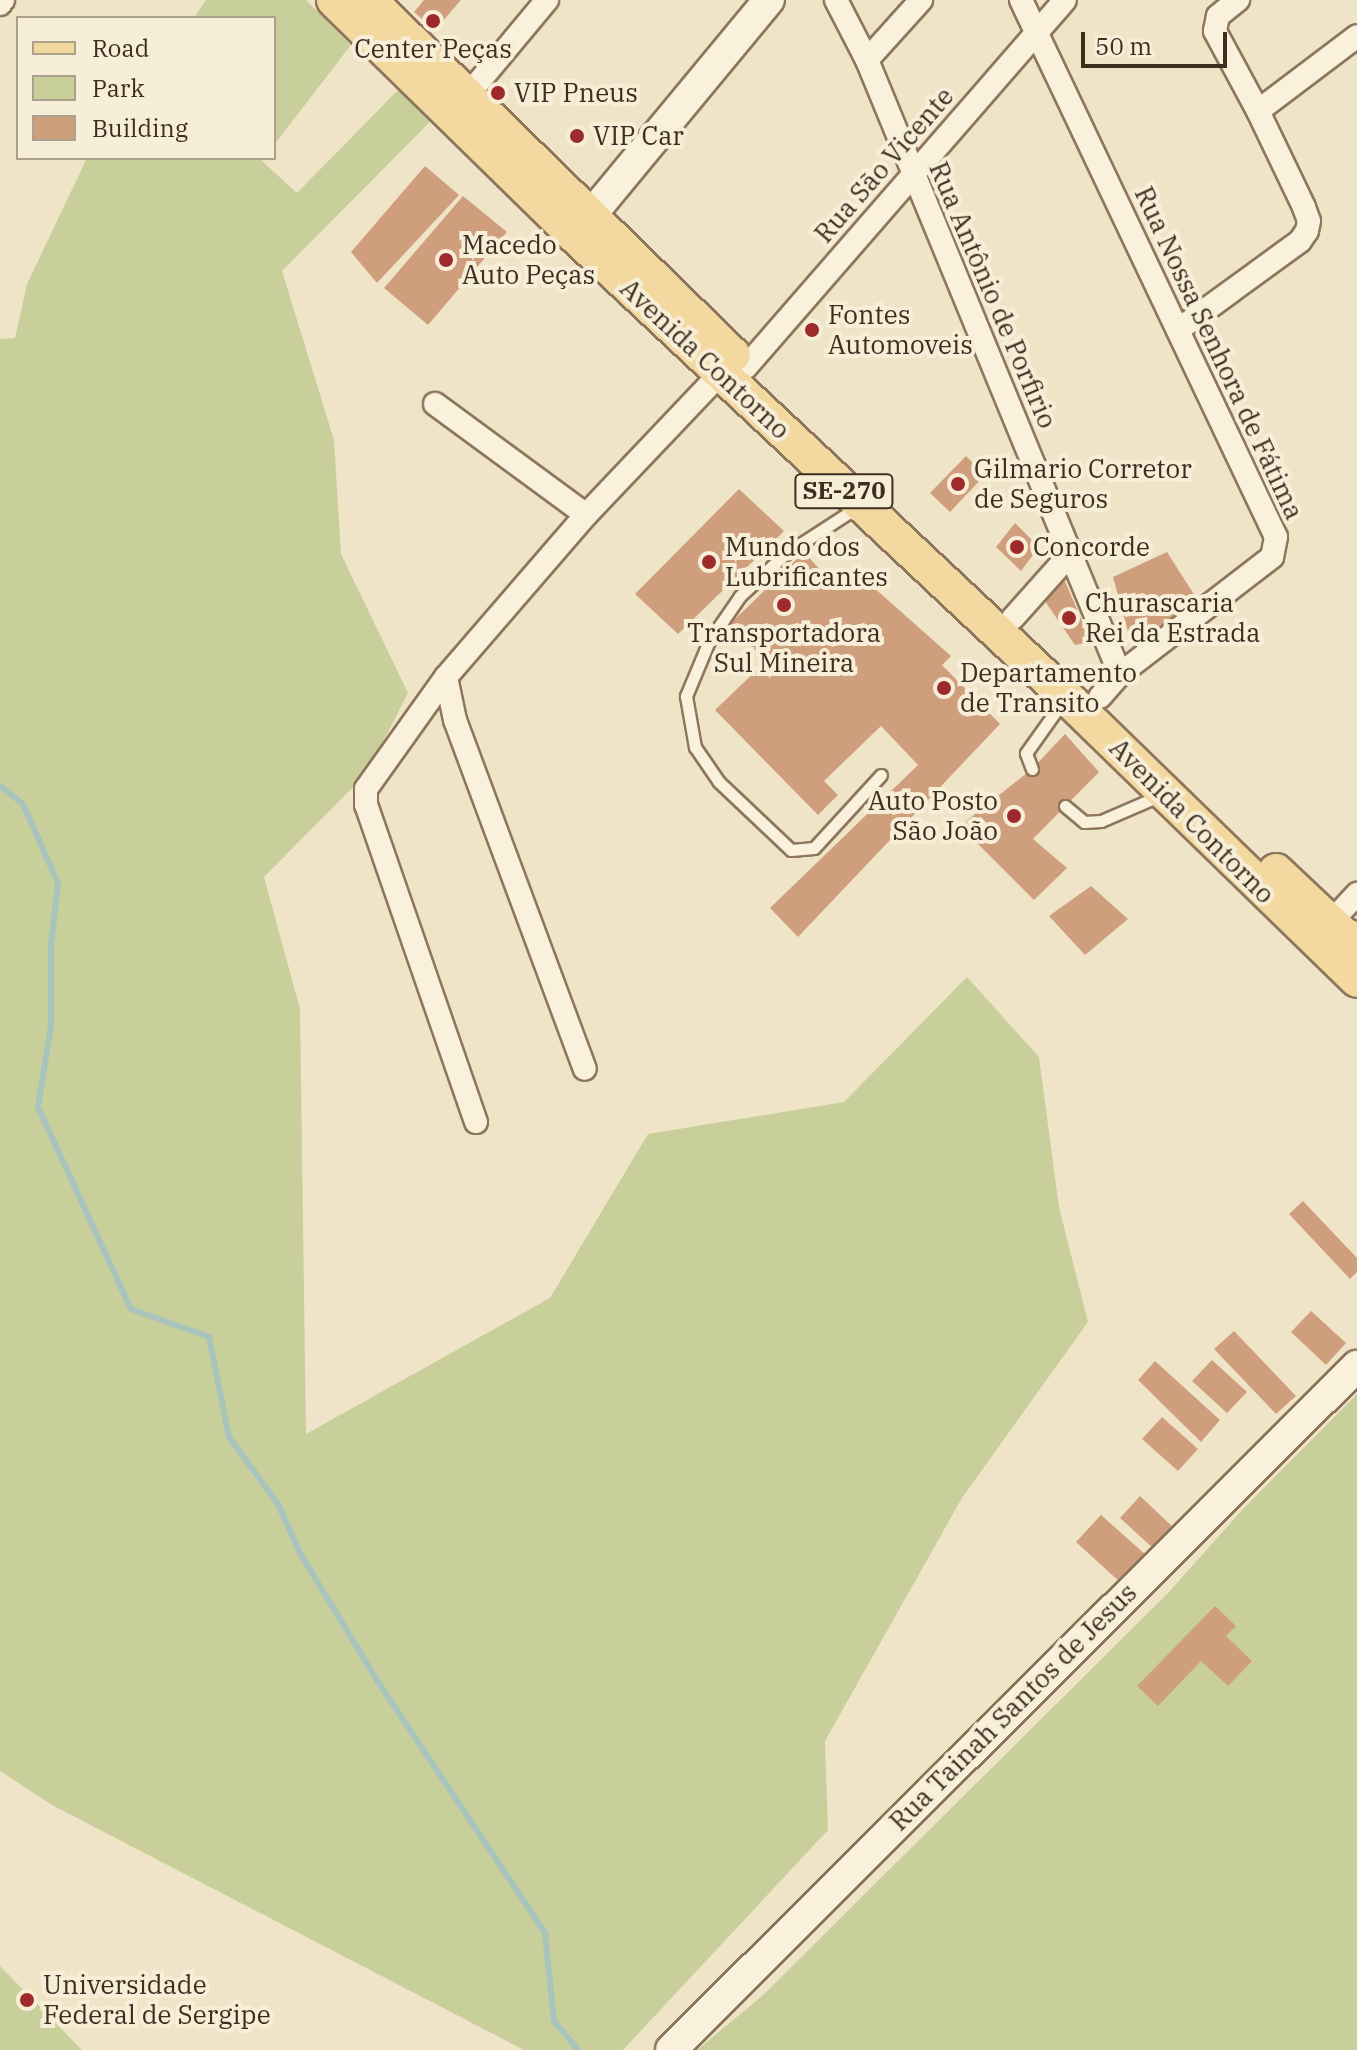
<!DOCTYPE html>
<html>
<head>
<meta charset="utf-8">
<style>
  body { margin:0 }
  #map { position:relative; width:1357px; height:2050px; overflow:hidden; background:#f0e4c8; font-family:"IBM Plex Serif",serif }
  div>[style] { position:absolute }
  [style*='--x'] { left:calc(var(--x)*1px); top:calc(var(--y)*1px); width:calc(var(--w)*1px); rotate:calc(var(--a)*1deg) }
  .green>* { inset:0; background:#c9cf9b }
  .stream>* { height:6px; margin:-3px; padding:0 3px; transform-origin:3px; border-radius:3px; background:#a9c4bc }
  .building>* { inset:0; background:#cf9f7d }
  .roads { filter:drop-shadow(2px 0 #8d765c) drop-shadow(-2px 0 #8d765c) drop-shadow(0 2px #8d765c) drop-shadow(0 -2px #8d765c) }
  .lane>* { height:11px; margin:-5.5px; padding:0 5.5px; transform-origin:5.5px; border-radius:5.5px; background:#faf1dc }
  .street>* { height:22px; margin:-11px; padding:0 11px; transform-origin:11px; border-radius:11px; background:#faf1dc }
  .secondary>* { height:30px; margin:-15px; padding:0 15px; transform-origin:15px; border-radius:15px; background:#faf1dc }
  .primary>* { height:34px; margin:-17px; padding:0 17px; transform-origin:17px; border-radius:17px; background:#f3d9a0 }
  .dots>* { width:22px; height:22px; translate:-50% -50%; box-sizing:border-box; border:4px solid #f7eed8; border-radius:50% }
  span { translate:-50% -50%; white-space:nowrap; text-align:center; line-height:1.15; -webkit-text-stroke:8px #f7eed8; paint-order:stroke }
  .shield-label span { padding:2px 6px; background:#f7eed8; border:2px solid; border-radius:6px; -webkit-text-stroke-width:0 }
  .shield-label { font-size:24px; color:#3d2e20; font-weight:700 }
  .poi-label { font-size:26px; color:#3d2e20 }
  .left { translate:0 -50%; text-align:left }
  .right { translate:-100% -50%; text-align:right }
  .street-label { font-size:26px; color:#3d2e20 }
  .legend { position:absolute; left:16px; top:16px; width:260px; height:144px; box-sizing:border-box; background:#f7eed8; border:2px solid #ada18e; margin:0; padding:10px 14px; list-style:none; font-size:24px; color:#3d2e20 }
  .legend li { display:flex; align-items:center; gap:16px; height:40px }
  .legend b { width:40px; border:2px solid #ada18e }
  .scale { position:absolute; left:1081px; top:32px; width:146px; height:36px; box-sizing:border-box; border:4px solid #3d2e20; border-top:0; padding-left:10px; font-size:24px; line-height:28px; white-space:nowrap; color:#3d2e20; -webkit-text-stroke:6px #f7eed8; paint-order:stroke }
</style>
</head>
<body>
<div id="map">
  <div class="green">
    <div style="clip-path:polygon(206px 0,306px 0,351px 45px,274px 145px,274px 18px,194px 18px)"></div>
    <div style="clip-path:polygon(401px 87px,433px 119px,282px 271px,334px 440px,341px 554px,408px 693px,367px 773px,264px 877px,300px 1009px,306px 1434px,550px 1298px,648px 1134px,844px 1102px,967px 977px,1039px 1057px,1059px 1207px,1088px 1322px,962px 1498px,825px 1741px,828px 1830px,623px 2050px,524px 2050px,52px 1805px,0 1771px,0 339px,15px 338px,27px 284px,87px 158px,264px 158px,262px 161px,297px 193px)"></div>
    <div style="clip-path:polygon(1357px 1394px,1357px 2050px,697px 2050px,762px 1996px,1168px 1593px,1244px 1508px)"></div>
    <div style="clip-path:polygon(0 1966px,82px 2050px,0 2050px)"></div>
  </div>
  <div class="stream">
    <div style="--x:0;--y:786;--w:29;--a:38"></div>
    <div style="--x:23;--y:804;--w:86;--a:66.1"></div>
    <div style="--x:58;--y:883;--w:62;--a:96.4"></div>
    <div style="--x:51;--y:945;--w:81;--a:90"></div>
    <div style="--x:51;--y:1026;--w:82;--a:99.1"></div>
    <div style="--x:38;--y:1107;--w:222;--a:65.3"></div>
    <div style="--x:131;--y:1309;--w:83;--a:19.7"></div>
    <div style="--x:209;--y:1337;--w:102;--a:78.7"></div>
    <div style="--x:229;--y:1437;--w:83;--a:53.8"></div>
    <div style="--x:278;--y:1504;--w:54;--a:65.8"></div>
    <div style="--x:300;--y:1553;--w:149;--a:58.8"></div>
    <div style="--x:377;--y:1680;--w:304;--a:56.4"></div>
    <div style="--x:545;--y:1933;--w:88;--a:84.2"></div>
    <div style="--x:554;--y:2021;--w:38;--a:50"></div>
  </div>
  <div class="building">
    <div style="clip-path:polygon(424px 0,461px 0,435px 30px,414px 12px)"></div>
    <div style="clip-path:polygon(425px 166px,459px 195px,377px 283px,351px 252px)"></div>
    <div style="clip-path:polygon(463px 196px,507px 232px,428px 325px,384px 288px)"></div>
    <div style="clip-path:polygon(966px 456px,985px 475px,950px 512px,930px 493px)"></div>
    <div style="clip-path:polygon(739px 489px,784px 531px,678px 634px,635px 594px)"></div>
    <div style="clip-path:polygon(1015px 523px,1039px 547px,1021px 571px,996px 547px)"></div>
    <div style="clip-path:polygon(804px 552px,835px 586px,855px 571px,951px 656px,942px 665px,1000px 724px,798px 937px,770px 908px,918px 765px,881px 726px,824px 781px,838px 795px,818px 815px,715px 710px,766px 661px,730px 624px)"></div>
    <div style="clip-path:polygon(1167px 552px,1195px 596px,1158px 635px,1140px 641px,1129px 635px,1113px 577px)"></div>
    <div style="clip-path:polygon(1064px 579px,1091px 642px,1075px 645px,1040px 594px)"></div>
    <div style="clip-path:polygon(1065px 734px,1099px 772px,1033px 839px,1067px 868px,1034px 900px,960px 826px,1032px 769px)"></div>
    <div style="clip-path:polygon(1091px 886px,1128px 919px,1085px 955px,1049px 916px)"></div>
    <div style="clip-path:polygon(1303px 1201px,1357px 1258px,1357px 1272px,1350px 1279px,1289px 1214px)"></div>
    <div style="clip-path:polygon(1311px 1311px,1346px 1343px,1326px 1365px,1291px 1332px)"></div>
    <div style="clip-path:polygon(1234px 1331px,1296px 1396px,1276px 1414px,1214px 1349px)"></div>
    <div style="clip-path:polygon(1212px 1360px,1247px 1392px,1227px 1413px,1192px 1381px)"></div>
    <div style="clip-path:polygon(1155px 1361px,1220px 1420px,1201px 1442px,1138px 1380px)"></div>
    <div style="clip-path:polygon(1162px 1417px,1198px 1449px,1178px 1471px,1142px 1439px)"></div>
    <div style="clip-path:polygon(1140px 1496px,1175px 1529px,1155px 1550px,1120px 1518px)"></div>
    <div style="clip-path:polygon(1101px 1515px,1146px 1555px,1121px 1583px,1076px 1542px)"></div>
    <div style="clip-path:polygon(1215px 1606px,1236px 1626px,1226px 1636px,1252px 1661px,1228px 1686px,1201px 1661px,1158px 1706px,1137px 1686px)"></div>
  </div>
  <div class="roads">
    <div class="lane">
      <div style="--x:859;--y:506;--w:88;--a:147"></div>
      <div style="--x:785;--y:554;--w:62;--a:137"></div>
      <div style="--x:740;--y:596;--w:55;--a:124.6"></div>
      <div style="--x:709;--y:641;--w:60;--a:112.7"></div>
      <div style="--x:686;--y:696;--w:52;--a:80"></div>
      <div style="--x:695;--y:747;--w:42;--a:55.6"></div>
      <div style="--x:719;--y:782;--w:99;--a:43.4"></div>
      <div style="--x:791;--y:850;--w:23;--a:-5"></div>
      <div style="--x:814;--y:848;--w:99;--a:-47.5"></div>
      <div style="--x:1032;--y:769;--w:17;--a:-111"></div>
      <div style="--x:1026;--y:753;--w:64;--a:-54.6"></div>
      <div style="--x:1065;--y:806;--w:25;--a:40"></div>
      <div style="--x:1084;--y:822;--w:17;--a:-3"></div>
      <div style="--x:1101;--y:821;--w:65;--a:-23.4"></div>
    </div>
    <div class="street">
      <div style="--x:836;--y:0;--w:68;--a:62.7"></div>
      <div style="--x:867;--y:60;--w:664;--a:67.61"></div>
      <div style="--x:1120;--y:674;--w:30;--a:131"></div>
      <div style="--x:1021;--y:0;--w:594;--a:64.6"></div>
      <div style="--x:1276;--y:537;--w:20;--a:101"></div>
      <div style="--x:1272;--y:557;--w:192;--a:142.4"></div>
      <div style="--x:0;--y:4;--w:5;--a:-53"></div>
      <div style="--x:867;--y:60;--w:81;--a:-48"></div>
      <div style="--x:467;--y:96;--w:125;--a:-50.2"></div>
      <div style="--x:1258;--y:111;--w:124;--a:-37.1"></div>
      <div style="--x:1178;--y:330;--w:151;--a:-36.1"></div>
      <div style="--x:1300;--y:241;--w:12;--a:-55"></div>
      <div style="--x:1307;--y:231;--w:10;--a:-79"></div>
      <div style="--x:1309;--y:221;--w:15;--a:-110"></div>
      <div style="--x:1304;--y:207;--w:106;--a:-115.6"></div>
      <div style="--x:1258;--y:111;--w:91;--a:-118.3"></div>
      <div style="--x:1215;--y:31;--w:15;--a:-79"></div>
      <div style="--x:1218;--y:16;--w:26;--a:-39"></div>
      <div style="--x:746;--y:367;--w:486;--a:-49"></div>
      <div style="--x:435;--y:404;--w:187;--a:36.3"></div>
      <div style="--x:1013;--y:618;--w:89;--a:-48.2"></div>
      <div style="--x:446;--y:677;--w:44;--a:78.2"></div>
      <div style="--x:455;--y:720;--w:372;--a:69.6"></div>
      <div style="--x:1330;--y:923;--w:40;--a:-47"></div>
      <div style="--x:476;--y:1122;--w:336;--a:-109.1"></div>
      <div style="--x:366;--y:805;--w:16;--a:-90"></div>
      <div style="--x:366;--y:789;--w:138;--a:-54.5"></div>
      <div style="--x:446;--y:677;--w:214;--a:-49.2"></div>
      <div style="--x:586;--y:515;--w:195;--a:-46.5"></div>
    </div>
    <div class="secondary">
      <div style="--x:591;--y:215;--w:279;--a:-50.4"></div>
      <div style="--x:671;--y:2050;--w:969;--a:-44.92"></div>
    </div>
    <div class="primary">
      <div style="--x:334;--y:0;--w:337;--a:44.4"></div>
      <div style="--x:575;--y:236;--w:659;--a:43.16"></div>
      <div style="--x:1056;--y:687;--w:420;--a:44.2"></div>
      <div style="--x:369;--y:0;--w:508;--a:44.28"></div>
      <div style="--x:1276;--y:871;--w:93;--a:43.3"></div>
      <div style="--x:1344;--y:935;--w:14;--a:21"></div>
    </div>
  </div>
  <div class="dots">
    <div style="left:433px;top:21px;background:#9e2a2b"></div>
    <div style="left:498px;top:93px;background:#9e2a2b"></div>
    <div style="left:577px;top:136px;background:#9e2a2b"></div>
    <div style="left:446px;top:260px;background:#9e2a2b"></div>
    <div style="left:812px;top:330px;background:#9e2a2b"></div>
    <div style="left:958px;top:484px;background:#9e2a2b"></div>
    <div style="left:1017px;top:547px;background:#9e2a2b"></div>
    <div style="left:709px;top:562px;background:#9e2a2b"></div>
    <div style="left:784px;top:605px;background:#9e2a2b"></div>
    <div style="left:1069px;top:618px;background:#9e2a2b"></div>
    <div style="left:944px;top:688px;background:#9e2a2b"></div>
    <div style="left:1014px;top:816px;background:#9e2a2b"></div>
    <div style="left:27px;top:2000px;background:#9e2a2b"></div>
  </div>
  <div class="shield-label">
    <span style="left:844px;top:491px">SE-270</span>
  </div>
  <div class="poi-label">
    <span style="left:433px;top:49px">Center Peças</span>
    <span class="left" style="left:514px;top:93px">VIP Pneus</span>
    <span class="left" style="left:593px;top:136px">VIP Car</span>
    <span class="left" style="left:462px;top:260px">Macedo<br>Auto Peças</span>
    <span class="left" style="left:828px;top:330px">Fontes<br>Automoveis</span>
    <span class="left" style="left:974px;top:484px">Gilmario Corretor<br>de Seguros</span>
    <span class="left" style="left:725px;top:562px">Mundo dos<br>Lubrificantes</span>
    <span class="left" style="left:1033px;top:547px">Concorde</span>
    <span class="left" style="left:1085px;top:618px">Churascaria<br>Rei da Estrada</span>
    <span style="left:784px;top:648px">Transportadora<br>Sul Mineira</span>
    <span class="left" style="left:960px;top:688px">Departamento<br>de Transito</span>
    <span class="right" style="left:998px;top:816px">Auto Posto<br>São João</span>
    <span class="left" style="left:43px;top:2000px">Universidade<br>Federal de Sergipe</span>
  </div>
  <div class="street-label">
    <span style="left:884px;top:165px;rotate:-49deg">Rua São Vicente</span>
    <span style="left:993px;top:295px;rotate:67deg">Rua Antônio de Porfirio</span>
    <span style="left:1219px;top:353px;rotate:65deg">Rua Nossa Senhora de Fátima</span>
    <span style="left:705px;top:359px;rotate:43deg">Avenida Contorno</span>
    <span style="left:1192px;top:821px;rotate:45deg">Avenida Contorno</span>
    <span style="left:1013px;top:1707px;rotate:-45deg">Rua Tainah Santos de Jesus</span>
  </div>
  <ul class="legend">
  <li><b style="height:10px;background:#f3d9a0"></b>Road</li>
  <li><b style="height:22px;background:#c9cf9b"></b>Park</li>
  <li><b style="height:22px;background:#cf9f7d"></b>Building</li>
  </ul>
  <div class="scale">50 m</div>
</div>
</body>
</html>
